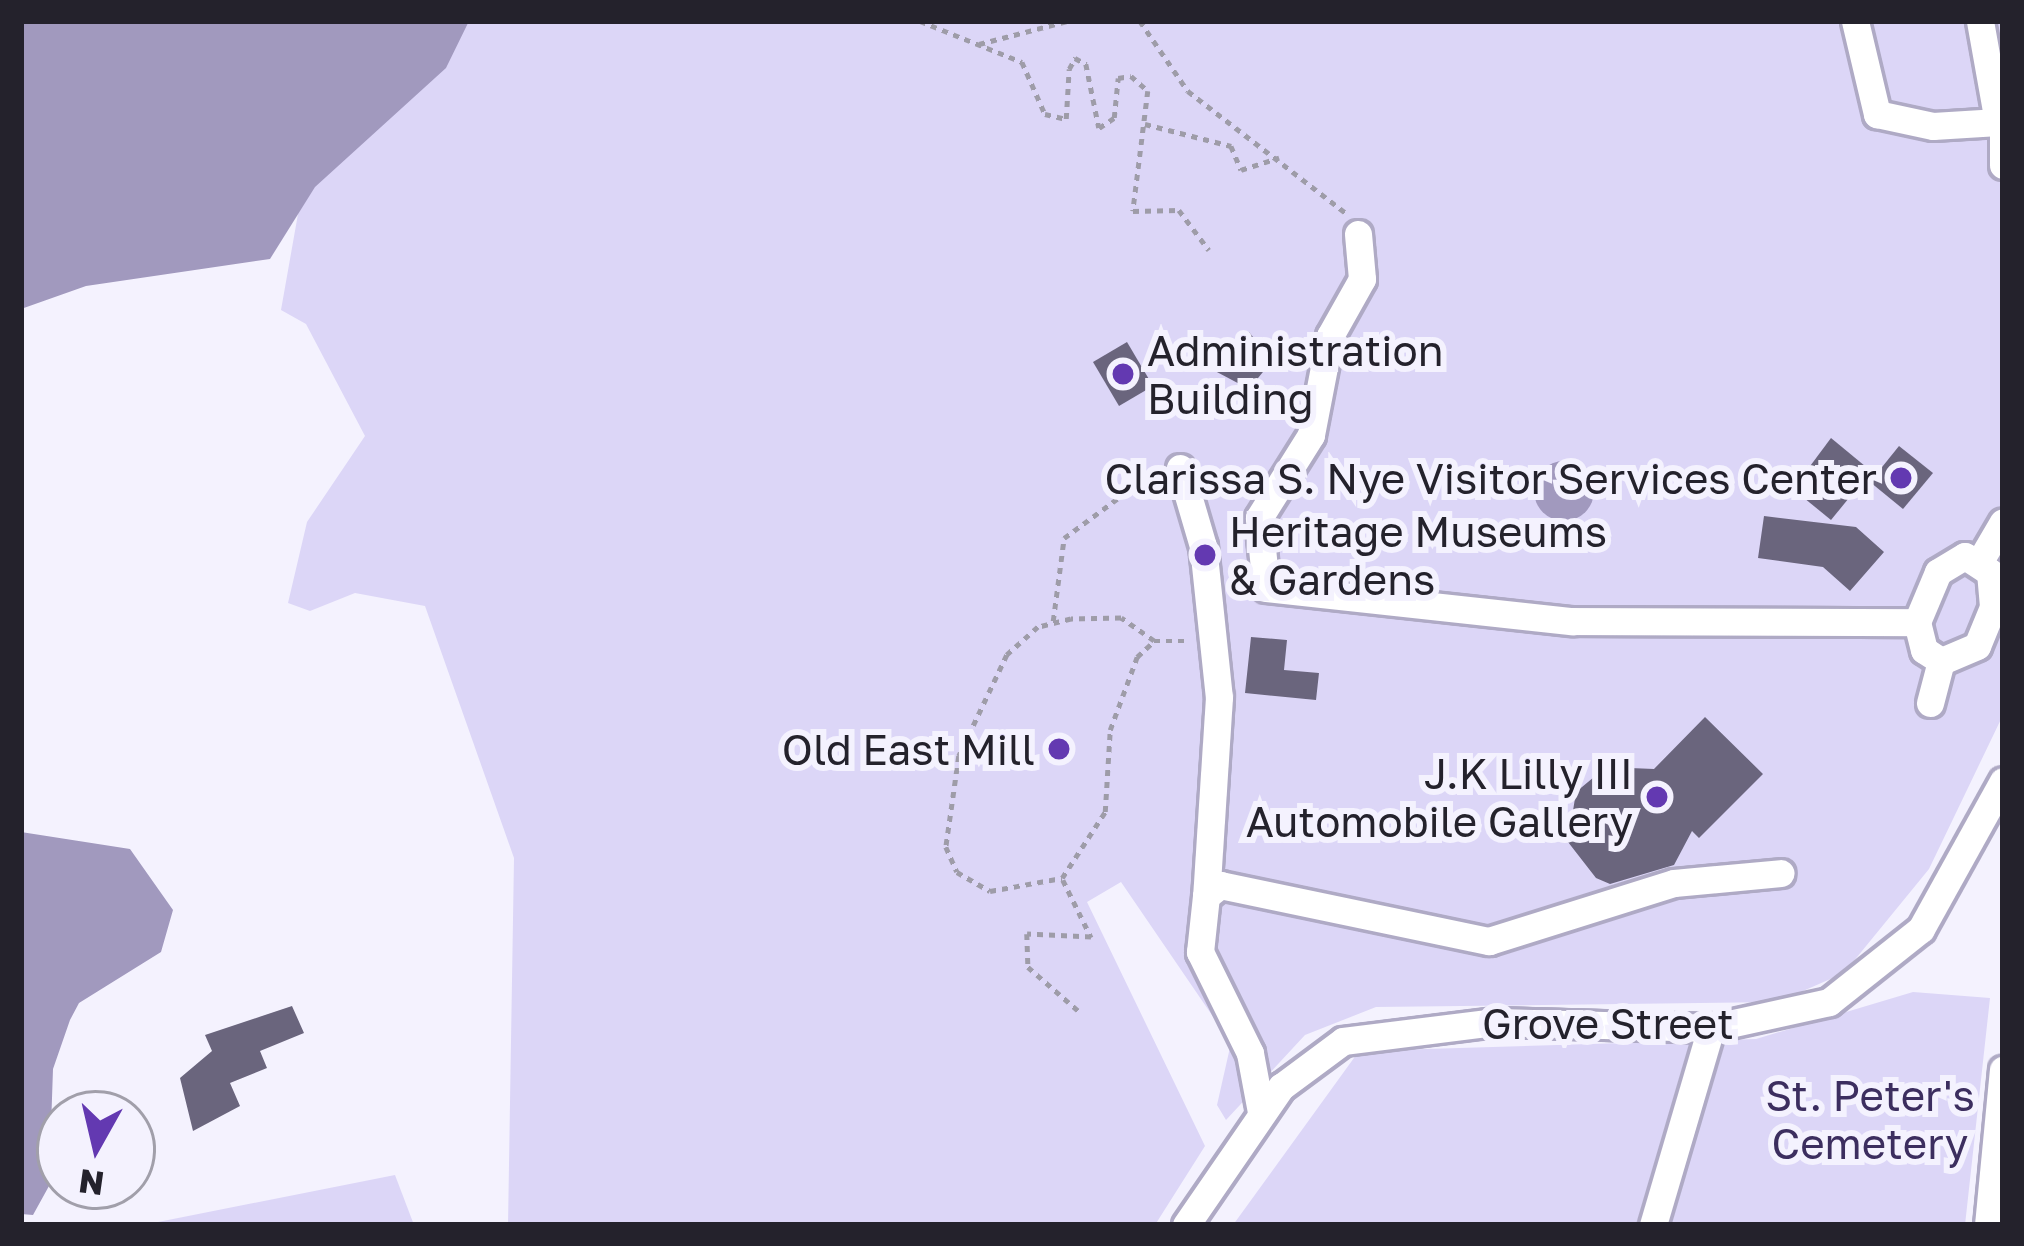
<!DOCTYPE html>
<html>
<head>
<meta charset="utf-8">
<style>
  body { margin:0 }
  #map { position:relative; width:2024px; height:1246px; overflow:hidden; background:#f4f2fe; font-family:"Golos Text",sans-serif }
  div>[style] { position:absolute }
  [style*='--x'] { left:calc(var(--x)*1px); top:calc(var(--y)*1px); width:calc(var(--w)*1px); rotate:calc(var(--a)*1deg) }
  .green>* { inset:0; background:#dcd6f7 }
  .water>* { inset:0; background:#a199be }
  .round { border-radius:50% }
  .building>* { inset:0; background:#6a657d }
  .path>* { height:4.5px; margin-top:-2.25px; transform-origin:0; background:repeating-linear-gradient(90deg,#9e9ca8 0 6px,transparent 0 12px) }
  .roads { filter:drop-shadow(3px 0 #afaac5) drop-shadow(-3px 0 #afaac5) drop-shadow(0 3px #afaac5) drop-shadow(0 -3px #afaac5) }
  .minor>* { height:27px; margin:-13.5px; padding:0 13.5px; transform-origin:13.5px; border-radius:13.5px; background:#fff }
  .dots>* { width:33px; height:33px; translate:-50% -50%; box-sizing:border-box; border:6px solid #f4f2fe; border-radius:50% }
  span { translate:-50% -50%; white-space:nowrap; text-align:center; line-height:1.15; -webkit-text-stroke:12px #f4f2fe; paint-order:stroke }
  .poi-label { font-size:42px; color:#24222c }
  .left { translate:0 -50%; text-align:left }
  .right { translate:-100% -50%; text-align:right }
  .street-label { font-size:42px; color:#24222c }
  .park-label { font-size:42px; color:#3c2e5f }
  .frame { position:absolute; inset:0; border:24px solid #24222c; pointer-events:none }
  .north { position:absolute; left:36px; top:1090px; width:120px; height:120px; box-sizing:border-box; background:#f4f2fe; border:3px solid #a19faa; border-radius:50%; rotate:188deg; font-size:33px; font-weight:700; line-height:48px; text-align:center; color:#24222c }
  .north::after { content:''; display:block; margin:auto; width:42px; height:54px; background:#6339b1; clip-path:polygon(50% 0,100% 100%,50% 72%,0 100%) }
</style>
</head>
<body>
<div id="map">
  <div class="green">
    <div style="clip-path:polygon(469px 21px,2003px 21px,2003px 715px,1929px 869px,1844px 973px,1778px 1002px,1376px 1007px,1305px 1035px,1226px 1120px,1217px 1105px,1231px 1043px,1121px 882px,1087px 902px,1205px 1146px,1155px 1225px,508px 1225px,514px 858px,425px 606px,355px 593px,310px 611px,288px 603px,307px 522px,365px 436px,306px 324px,281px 310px,301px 197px)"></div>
    <div style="clip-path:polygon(1913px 992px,1990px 998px,1965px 1225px,1233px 1225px,1359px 1051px,1756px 1039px)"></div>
    <div style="clip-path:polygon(395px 1175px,414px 1225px,143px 1225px)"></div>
  </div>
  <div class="water">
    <div style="clip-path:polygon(21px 21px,469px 21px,446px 68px,315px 187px,270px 259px,86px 286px,21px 309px)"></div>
    <div class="round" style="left:1534px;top:461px;width:60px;height:60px"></div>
    <div style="clip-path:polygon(21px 832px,130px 849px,173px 910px,161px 952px,79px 1003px,70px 1020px,53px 1069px,49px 1186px,33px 1215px,21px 1214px)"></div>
  </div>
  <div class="building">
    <div style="clip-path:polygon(1249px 332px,1272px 361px,1249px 389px,1215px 371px)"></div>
    <div style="clip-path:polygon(1127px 342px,1153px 386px,1119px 406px,1093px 362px)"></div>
    <div style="clip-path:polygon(1831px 438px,1871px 471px,1831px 520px,1793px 489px)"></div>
    <div style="clip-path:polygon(1899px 446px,1933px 473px,1903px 509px,1870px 482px)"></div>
    <div style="clip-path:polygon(1764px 516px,1856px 527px,1884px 552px,1850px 591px,1823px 567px,1758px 558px)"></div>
    <div style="clip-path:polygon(1251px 637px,1287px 640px,1284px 670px,1319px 673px,1316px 700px,1245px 693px)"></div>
    <div style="clip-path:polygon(1705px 717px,1763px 774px,1699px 838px,1692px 831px,1674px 865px,1610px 884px,1596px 878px,1568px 842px,1576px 792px,1606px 767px,1654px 769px)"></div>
    <div style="clip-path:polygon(292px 1006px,304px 1033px,260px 1051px,267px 1068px,230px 1083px,240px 1106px,193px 1131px,180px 1078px,212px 1051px,205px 1035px)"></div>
  </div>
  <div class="path">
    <div style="--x:920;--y:21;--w:110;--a:21.9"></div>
    <div style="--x:1022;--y:62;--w:57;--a:66.1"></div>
    <div style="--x:1045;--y:114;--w:22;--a:13"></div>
    <div style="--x:1066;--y:119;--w:50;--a:-86.6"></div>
    <div style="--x:1069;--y:69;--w:13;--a:-61"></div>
    <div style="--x:1075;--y:58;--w:13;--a:29"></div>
    <div style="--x:1086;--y:64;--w:65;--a:78.5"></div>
    <div style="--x:1099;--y:128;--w:18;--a:-34"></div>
    <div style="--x:1114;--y:118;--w:40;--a:-84.3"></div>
    <div style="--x:1118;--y:78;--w:13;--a:-9"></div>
    <div style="--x:1131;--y:76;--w:23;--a:41"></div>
    <div style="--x:1148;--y:91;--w:121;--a:97.1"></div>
    <div style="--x:1133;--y:211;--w:46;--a:-1.2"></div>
    <div style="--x:1179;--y:210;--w:50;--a:53.1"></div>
    <div style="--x:1140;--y:21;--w:85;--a:55.6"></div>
    <div style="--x:1188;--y:91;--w:200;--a:37.7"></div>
    <div style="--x:979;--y:44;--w:91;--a:-14.6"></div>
    <div style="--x:1145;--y:124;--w:89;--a:14.3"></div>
    <div style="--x:1231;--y:146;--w:26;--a:67"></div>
    <div style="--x:1241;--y:170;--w:40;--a:-18"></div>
    <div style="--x:1053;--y:621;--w:84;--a:-82.5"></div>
    <div style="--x:1064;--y:538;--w:76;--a:-36.4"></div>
    <div style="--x:1125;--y:493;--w:37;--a:-2"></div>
    <div style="--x:1154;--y:641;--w:40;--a:-145.1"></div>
    <div style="--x:1121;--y:618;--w:50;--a:178.9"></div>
    <div style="--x:1071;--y:619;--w:34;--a:166"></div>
    <div style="--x:1038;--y:627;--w:42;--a:137.9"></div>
    <div style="--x:1007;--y:655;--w:112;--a:115.4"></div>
    <div style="--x:959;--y:756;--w:92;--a:98.1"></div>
    <div style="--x:946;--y:847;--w:27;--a:66"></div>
    <div style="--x:957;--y:872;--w:38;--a:30"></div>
    <div style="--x:990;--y:891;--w:73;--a:-10.2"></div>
    <div style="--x:1062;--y:878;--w:79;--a:-56.9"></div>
    <div style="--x:1105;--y:812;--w:82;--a:-86.5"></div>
    <div style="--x:1110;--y:730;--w:78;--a:-69.7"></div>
    <div style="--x:1137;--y:657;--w:23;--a:-43"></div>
    <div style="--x:1154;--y:641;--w:33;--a:0"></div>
    <div style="--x:1063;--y:880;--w:64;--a:63.8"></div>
    <div style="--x:1091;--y:937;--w:64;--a:-177.3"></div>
    <div style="--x:1027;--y:934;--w:33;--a:88"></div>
    <div style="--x:1028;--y:967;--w:70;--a:41"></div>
  </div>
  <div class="roads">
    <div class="minor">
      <div style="--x:1855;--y:21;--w:96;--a:76.7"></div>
      <div style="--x:1877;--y:114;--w:57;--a:12.1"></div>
      <div style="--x:1933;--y:126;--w:65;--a:-3.5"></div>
      <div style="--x:1998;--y:122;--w:103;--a:-100.1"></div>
      <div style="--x:2003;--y:121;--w:44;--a:90"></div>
      <div style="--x:1358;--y:234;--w:45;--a:84.9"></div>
      <div style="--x:1362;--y:279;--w:65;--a:119.3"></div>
      <div style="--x:1330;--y:336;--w:101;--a:100.9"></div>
      <div style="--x:1311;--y:435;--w:98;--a:122.1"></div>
      <div style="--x:1259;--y:518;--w:70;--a:84.3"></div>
      <div style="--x:1266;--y:588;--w:308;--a:6.2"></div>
      <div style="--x:1572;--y:621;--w:345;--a:0.2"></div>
      <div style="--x:1180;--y:468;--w:81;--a:73.6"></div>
      <div style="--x:1203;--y:546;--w:152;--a:84"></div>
      <div style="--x:1219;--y:697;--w:199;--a:93.7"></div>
      <div style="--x:1965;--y:556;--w:30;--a:33"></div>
      <div style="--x:1990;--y:572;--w:35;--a:85"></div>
      <div style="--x:1993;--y:607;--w:42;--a:112.3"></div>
      <div style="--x:1977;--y:646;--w:39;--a:157"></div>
      <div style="--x:1941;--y:661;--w:20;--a:-147"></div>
      <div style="--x:1924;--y:650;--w:29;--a:-104"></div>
      <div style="--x:1917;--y:622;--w:54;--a:-67.2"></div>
      <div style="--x:1938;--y:572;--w:31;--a:-31"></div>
      <div style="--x:1980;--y:561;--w:45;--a:-59.5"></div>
      <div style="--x:1930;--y:703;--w:43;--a:-75.3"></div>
      <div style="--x:1261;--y:1112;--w:60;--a:-100.6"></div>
      <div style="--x:1250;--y:1053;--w:113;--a:-116.3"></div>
      <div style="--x:1200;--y:952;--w:56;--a:-83.9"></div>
      <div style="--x:1206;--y:896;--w:18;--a:-38"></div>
      <div style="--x:1220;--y:885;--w:275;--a:11.8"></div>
      <div style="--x:1489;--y:941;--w:194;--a:-17.4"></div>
      <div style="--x:1674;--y:883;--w:107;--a:-5.3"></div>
      <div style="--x:1186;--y:1225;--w:168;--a:-55.5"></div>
      <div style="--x:1281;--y:1087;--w:77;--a:-36.6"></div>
      <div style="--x:1343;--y:1041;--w:154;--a:-7.1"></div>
      <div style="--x:1496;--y:1022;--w:215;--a:1.6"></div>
      <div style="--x:1711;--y:1028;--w:121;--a:-12.4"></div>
      <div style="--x:1829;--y:1002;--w:117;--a:-38.4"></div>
      <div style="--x:1921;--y:929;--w:169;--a:-61"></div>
      <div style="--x:1653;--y:1225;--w:205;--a:-73.6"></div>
      <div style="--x:1988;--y:1225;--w:156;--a:-84.5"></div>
    </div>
  </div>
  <div class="dots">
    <div style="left:1123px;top:374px;background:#6339b1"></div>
    <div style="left:1901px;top:478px;background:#6339b1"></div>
    <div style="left:1205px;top:555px;background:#6339b1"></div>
    <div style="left:1059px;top:749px;background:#6339b1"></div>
    <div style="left:1657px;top:797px;background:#6339b1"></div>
  </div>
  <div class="poi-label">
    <span class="left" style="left:1147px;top:374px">Administration<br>Building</span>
    <span class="right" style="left:1877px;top:478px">Clarissa S. Nye Visitor Services Center</span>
    <span class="left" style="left:1229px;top:555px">Heritage Museums<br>&amp; Gardens</span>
    <span class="right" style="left:1035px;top:749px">Old East Mill</span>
    <span class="right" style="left:1633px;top:797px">J.K Lilly III<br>Automobile Gallery</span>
  </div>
  <div class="street-label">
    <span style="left:1608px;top:1023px">Grove Street</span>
  </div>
  <div class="park-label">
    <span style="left:1870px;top:1119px">St. Peter's<br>Cemetery</span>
  </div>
  <div class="frame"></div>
  <div class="north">N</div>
</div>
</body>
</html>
